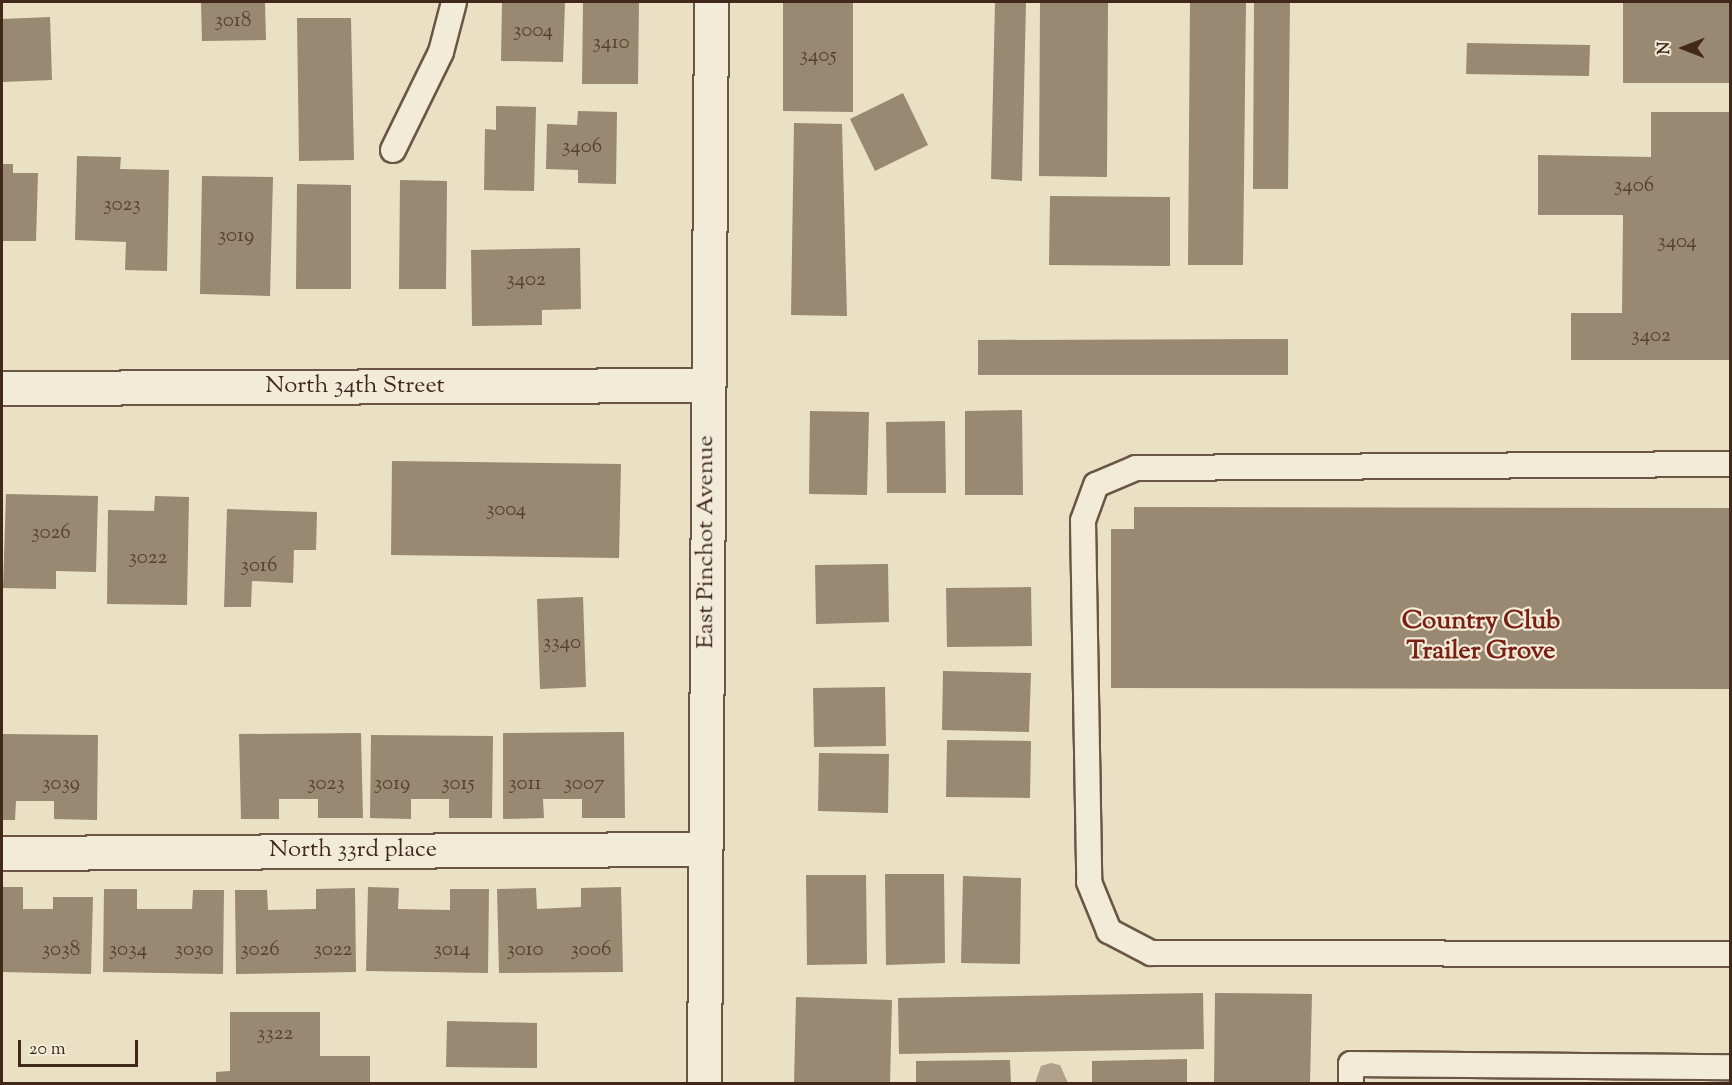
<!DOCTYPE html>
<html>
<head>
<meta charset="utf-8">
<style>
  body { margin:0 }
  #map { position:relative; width:1732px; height:1085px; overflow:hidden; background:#eae0c3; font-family:"Sorts Mill Goudy",serif }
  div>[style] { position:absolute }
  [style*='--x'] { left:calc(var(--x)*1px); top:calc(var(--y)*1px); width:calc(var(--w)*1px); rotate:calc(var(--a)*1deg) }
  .water>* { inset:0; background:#b1a18a }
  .building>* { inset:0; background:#998872 }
  .roads { filter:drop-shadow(2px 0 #6b5645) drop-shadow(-2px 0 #6b5645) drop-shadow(0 2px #6b5645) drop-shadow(0 -2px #6b5645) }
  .service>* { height:24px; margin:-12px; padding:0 12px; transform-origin:12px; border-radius:12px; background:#f1ebd8 }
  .minor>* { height:33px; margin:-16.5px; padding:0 16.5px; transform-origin:16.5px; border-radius:16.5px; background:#f1ebd8 }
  span { translate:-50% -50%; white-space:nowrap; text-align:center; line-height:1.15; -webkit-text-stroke:4.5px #f1ebd8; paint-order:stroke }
  .number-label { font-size:21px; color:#574031 }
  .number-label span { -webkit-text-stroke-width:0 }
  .street-label { font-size:24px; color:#41281b }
  .neighbourhood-label { font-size:26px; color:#7a1f14; font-weight:700 }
  .frame { position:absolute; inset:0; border:3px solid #41281b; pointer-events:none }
  .north { position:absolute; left:1654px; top:18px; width:60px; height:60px; -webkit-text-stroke:4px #f1ebd8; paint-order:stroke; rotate:270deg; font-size:16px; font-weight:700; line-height:24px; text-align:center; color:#41281b }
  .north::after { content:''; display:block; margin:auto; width:21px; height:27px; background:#41281b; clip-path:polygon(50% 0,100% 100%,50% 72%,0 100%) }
  .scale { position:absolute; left:18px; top:1040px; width:120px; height:27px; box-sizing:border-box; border:3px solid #41281b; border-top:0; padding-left:8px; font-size:18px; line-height:21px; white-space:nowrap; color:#41281b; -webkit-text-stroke:4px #f1ebd8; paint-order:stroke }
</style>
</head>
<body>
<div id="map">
  <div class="water">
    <div style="clip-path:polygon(1051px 1063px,1060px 1065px,1068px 1083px,1035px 1083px,1041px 1066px)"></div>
  </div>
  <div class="building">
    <div style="clip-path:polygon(201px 2px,265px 2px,266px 40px,202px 41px)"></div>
    <div style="clip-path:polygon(502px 2px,565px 2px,563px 62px,501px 61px)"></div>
    <div style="clip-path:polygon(583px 2px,639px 2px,638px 84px,582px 84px)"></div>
    <div style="clip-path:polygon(783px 2px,853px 2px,853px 112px,783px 111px)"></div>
    <div style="clip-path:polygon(995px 2px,1026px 2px,1022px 181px,991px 179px)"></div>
    <div style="clip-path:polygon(1040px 2px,1108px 2px,1107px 177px,1039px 176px)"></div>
    <div style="clip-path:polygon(1190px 2px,1246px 2px,1243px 265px,1188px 265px)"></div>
    <div style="clip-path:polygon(1254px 2px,1290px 2px,1288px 189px,1253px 189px)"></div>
    <div style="clip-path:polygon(1623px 2px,1730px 2px,1730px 83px,1623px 83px)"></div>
    <div style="clip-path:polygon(50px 17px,52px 80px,2px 82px,2px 19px)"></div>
    <div style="clip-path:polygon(297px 18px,351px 18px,354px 160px,299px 161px)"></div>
    <div style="clip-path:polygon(1467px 43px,1590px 45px,1589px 76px,1466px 74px)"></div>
    <div style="clip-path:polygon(903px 93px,928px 145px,875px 171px,850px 119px)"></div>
    <div style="clip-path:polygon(496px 106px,536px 107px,534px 191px,484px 190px,485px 129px,496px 130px)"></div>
    <div style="clip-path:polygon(578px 111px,617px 112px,616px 184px,578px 183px,578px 170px,546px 169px,547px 124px,577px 125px)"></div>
    <div style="clip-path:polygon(1651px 112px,1730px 112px,1730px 360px,1571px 360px,1571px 313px,1622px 313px,1623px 215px,1538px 215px,1538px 155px,1651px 157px)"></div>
    <div style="clip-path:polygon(794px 123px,842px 124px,847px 316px,791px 315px)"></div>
    <div style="clip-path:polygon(77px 156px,121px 157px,120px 169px,169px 170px,167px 271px,125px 270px,126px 242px,75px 240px)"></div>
    <div style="clip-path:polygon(2px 164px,13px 164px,13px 173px,38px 173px,36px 241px,2px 241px)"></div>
    <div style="clip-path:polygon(202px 176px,273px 177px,270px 296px,200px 294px)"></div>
    <div style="clip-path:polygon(400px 180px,447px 181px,446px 289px,399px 289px)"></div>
    <div style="clip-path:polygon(297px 184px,351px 185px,351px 289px,296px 289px)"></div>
    <div style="clip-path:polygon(1050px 196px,1170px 197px,1170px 266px,1049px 265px)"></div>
    <div style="clip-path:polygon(580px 248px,581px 309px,542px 310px,542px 325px,472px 326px,471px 250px)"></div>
    <div style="clip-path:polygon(1288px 339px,1288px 375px,978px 375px,978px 340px)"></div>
    <div style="clip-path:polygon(1022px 410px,1023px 495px,965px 495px,965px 411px)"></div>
    <div style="clip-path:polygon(810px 411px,869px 412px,867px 495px,809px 494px)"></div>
    <div style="clip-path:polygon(945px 421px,946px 493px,887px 493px,886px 422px)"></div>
    <div style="clip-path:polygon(392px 461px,621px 464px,619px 558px,391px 555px)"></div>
    <div style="clip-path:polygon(6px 494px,98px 496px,96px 572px,56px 571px,56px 589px,3px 588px)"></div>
    <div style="clip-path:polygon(155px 496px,189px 497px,187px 605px,107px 604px,108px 510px,154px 511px)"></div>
    <div style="clip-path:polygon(1134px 507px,1730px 508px,1730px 689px,1111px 688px,1111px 529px,1134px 529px)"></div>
    <div style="clip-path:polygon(227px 509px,317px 512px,316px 550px,294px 550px,293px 583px,252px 581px,251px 607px,224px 607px)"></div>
    <div style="clip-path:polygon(888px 564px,889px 622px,816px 624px,815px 565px)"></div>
    <div style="clip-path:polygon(1031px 587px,1032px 646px,947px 647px,946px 588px)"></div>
    <div style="clip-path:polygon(583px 597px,586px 687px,540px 689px,537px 599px)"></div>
    <div style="clip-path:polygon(943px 671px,1031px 673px,1029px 732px,942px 730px)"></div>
    <div style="clip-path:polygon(885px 687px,886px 746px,814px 747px,813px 688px)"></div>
    <div style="clip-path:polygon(624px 732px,625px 818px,582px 818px,582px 799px,543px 799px,544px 818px,503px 819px,503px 733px)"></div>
    <div style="clip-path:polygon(361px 733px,363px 818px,318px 818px,318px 799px,279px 799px,279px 819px,241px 819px,239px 734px)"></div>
    <div style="clip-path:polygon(2px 734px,98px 735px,97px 820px,54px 819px,54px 801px,16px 801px,15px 820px,2px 820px)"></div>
    <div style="clip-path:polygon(371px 735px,493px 736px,492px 818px,449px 818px,449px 799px,411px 799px,411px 819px,370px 818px)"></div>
    <div style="clip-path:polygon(947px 740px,1031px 741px,1030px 798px,946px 797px)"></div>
    <div style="clip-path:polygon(819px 753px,889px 754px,888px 813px,818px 811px)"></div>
    <div style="clip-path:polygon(885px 874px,944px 874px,945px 963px,886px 965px)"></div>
    <div style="clip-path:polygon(806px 875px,866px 875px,867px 964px,807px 965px)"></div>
    <div style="clip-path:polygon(963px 876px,1021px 878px,1020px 964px,961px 963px)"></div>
    <div style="clip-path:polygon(2px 887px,23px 887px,23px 909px,53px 909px,53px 897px,93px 897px,91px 974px,2px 972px)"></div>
    <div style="clip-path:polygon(368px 887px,399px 888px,398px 909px,450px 910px,450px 889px,489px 889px,488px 973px,366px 971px)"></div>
    <div style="clip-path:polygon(621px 887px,623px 972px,499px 973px,497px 889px,536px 888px,537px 909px,581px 907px,581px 888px)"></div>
    <div style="clip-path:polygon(355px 888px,356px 972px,236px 974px,235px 890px,267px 890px,268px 910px,316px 909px,316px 889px)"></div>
    <div style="clip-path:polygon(104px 889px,137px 889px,137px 909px,192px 909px,193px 890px,224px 890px,223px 974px,103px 972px)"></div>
    <div style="clip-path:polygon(1203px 993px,1204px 1049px,899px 1054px,898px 998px)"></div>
    <div style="clip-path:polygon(1215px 993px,1312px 994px,1310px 1084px,1214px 1084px)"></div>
    <div style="clip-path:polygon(796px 997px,892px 1000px,890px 1084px,794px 1084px)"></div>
    <div style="clip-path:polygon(230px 1012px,320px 1012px,320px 1056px,370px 1056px,370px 1084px,216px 1084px,216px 1072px,230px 1071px)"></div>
    <div style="clip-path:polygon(447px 1021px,537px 1023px,537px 1068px,446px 1067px)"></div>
    <div style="clip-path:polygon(1187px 1059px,1187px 1084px,1092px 1084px,1092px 1061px)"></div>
    <div style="clip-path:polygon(1010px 1060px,1011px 1084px,916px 1084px,916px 1061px)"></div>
  </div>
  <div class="roads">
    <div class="service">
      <div style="--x:393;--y:150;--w:109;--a:-63.9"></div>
      <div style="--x:441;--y:52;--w:52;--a:-75.4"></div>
      <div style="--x:1730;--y:464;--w:594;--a:179.61"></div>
      <div style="--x:1136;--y:468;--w:43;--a:157"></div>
      <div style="--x:1096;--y:485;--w:38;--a:110"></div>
      <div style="--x:1083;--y:521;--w:361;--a:89"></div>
      <div style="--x:1089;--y:882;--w:53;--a:67.8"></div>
      <div style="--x:1109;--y:931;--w:47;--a:27.6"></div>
      <div style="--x:1151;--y:953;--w:579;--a:0.1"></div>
      <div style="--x:1351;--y:1084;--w:20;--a:-90"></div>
      <div style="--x:1351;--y:1064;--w:379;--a:0.5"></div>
    </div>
    <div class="minor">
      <div style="--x:2;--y:388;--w:706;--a:-0.24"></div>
      <div style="--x:2;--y:853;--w:703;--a:-0.33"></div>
      <div style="--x:704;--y:1084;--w:1082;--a:-89.63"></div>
    </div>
  </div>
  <div class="number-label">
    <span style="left:233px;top:21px">3018</span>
    <span style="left:533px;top:31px">3004</span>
    <span style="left:611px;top:43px">3410</span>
    <span style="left:818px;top:56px">3405</span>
    <span style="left:582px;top:147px">3406</span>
    <span style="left:1634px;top:186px">3406</span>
    <span style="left:122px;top:205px">3023</span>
    <span style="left:236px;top:236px">3019</span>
    <span style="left:1677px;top:242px">3404</span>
    <span style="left:526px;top:280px">3402</span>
    <span style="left:1651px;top:336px">3402</span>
    <span style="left:506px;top:510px">3004</span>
    <span style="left:51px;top:533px">3026</span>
    <span style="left:148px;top:558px">3022</span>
    <span style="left:259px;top:566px">3016</span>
    <span style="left:562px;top:643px">3340</span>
    <span style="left:61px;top:784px">3039</span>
    <span style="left:326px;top:784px">3023</span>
    <span style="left:392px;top:784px">3019</span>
    <span style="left:458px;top:784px">3015</span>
    <span style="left:525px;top:784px">3011</span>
    <span style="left:584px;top:784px">3007</span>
    <span style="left:61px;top:950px">3038</span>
    <span style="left:128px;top:950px">3034</span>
    <span style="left:194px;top:950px">3030</span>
    <span style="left:260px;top:950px">3026</span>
    <span style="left:333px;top:950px">3022</span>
    <span style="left:452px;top:950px">3014</span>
    <span style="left:525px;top:950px">3010</span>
    <span style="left:591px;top:950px">3006</span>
    <span style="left:275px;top:1034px">3322</span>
  </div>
  <div class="street-label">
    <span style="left:355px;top:387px">North 34th Street</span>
    <span style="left:707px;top:542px;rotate:-90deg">East Pinchot Avenue</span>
    <span style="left:353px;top:851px">North 33rd place</span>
  </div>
  <div class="neighbourhood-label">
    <span style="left:1481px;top:637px">Country Club<br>Trailer Grove</span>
  </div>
  <div class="frame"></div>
  <div class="north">N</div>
  <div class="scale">20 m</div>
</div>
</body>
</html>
